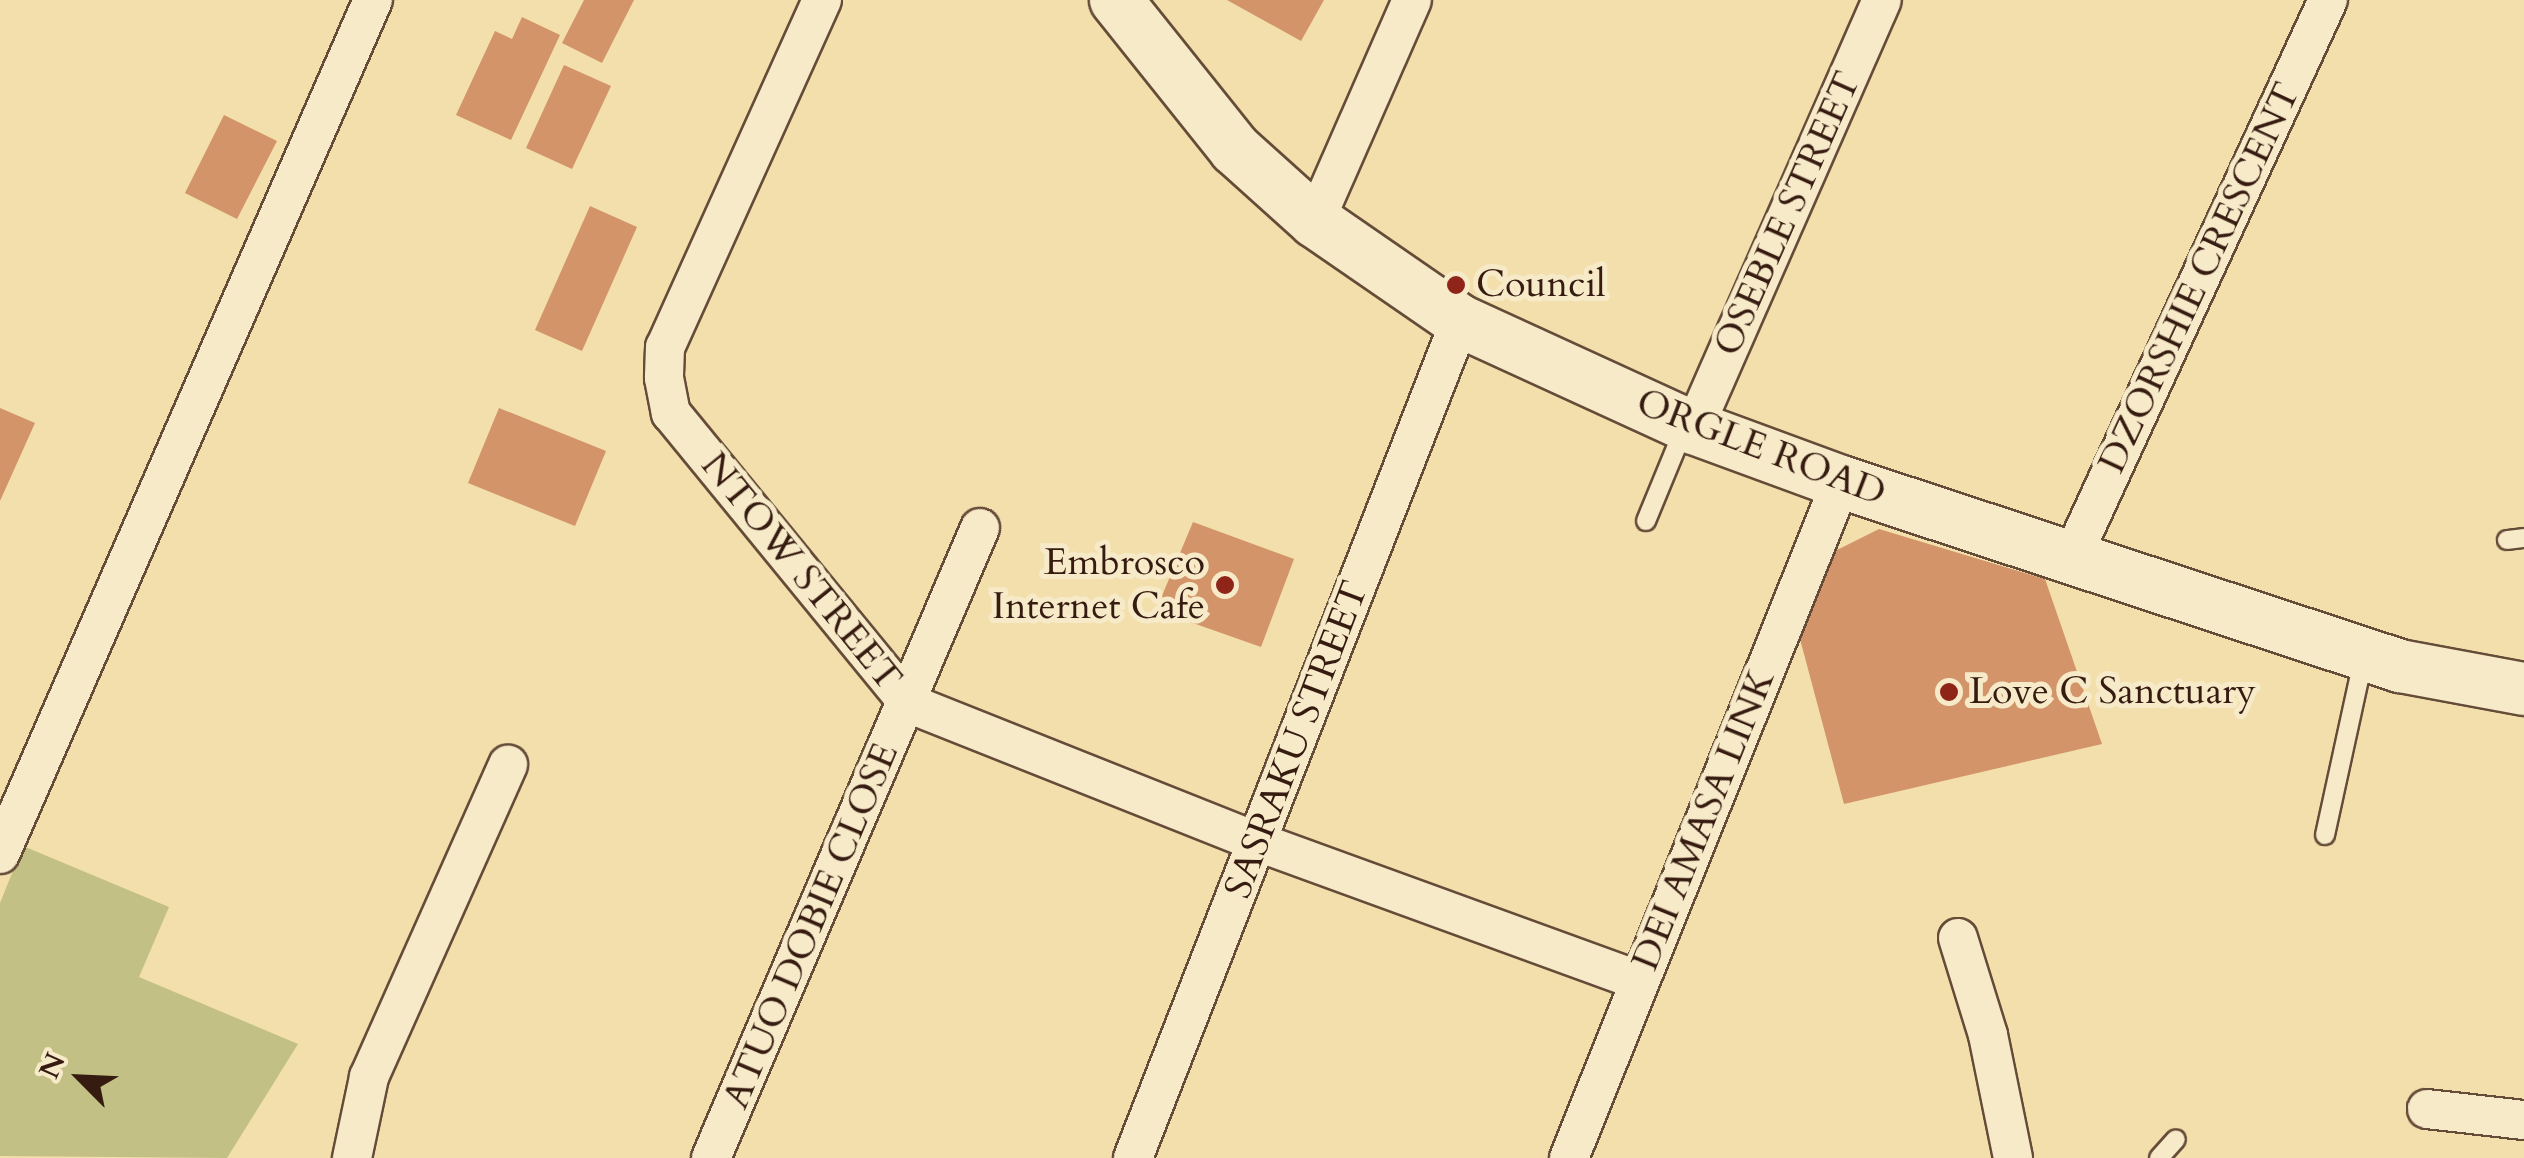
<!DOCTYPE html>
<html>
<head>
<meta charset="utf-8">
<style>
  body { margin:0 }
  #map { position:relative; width:2524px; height:1158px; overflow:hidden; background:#f2dfac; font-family:Cardo,serif }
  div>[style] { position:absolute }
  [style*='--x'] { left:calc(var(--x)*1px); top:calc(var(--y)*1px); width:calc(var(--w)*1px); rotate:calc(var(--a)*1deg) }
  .green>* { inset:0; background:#c2c084 }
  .building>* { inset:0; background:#d29468 }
  .roads { filter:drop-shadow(2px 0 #654c38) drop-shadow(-2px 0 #654c38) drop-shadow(0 2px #654c38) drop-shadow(0 -2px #654c38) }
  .lane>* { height:18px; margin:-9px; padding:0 9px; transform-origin:9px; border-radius:9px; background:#f7eac9 }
  .street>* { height:38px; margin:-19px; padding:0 19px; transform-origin:19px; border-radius:19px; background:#f7eac9 }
  .secondary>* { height:52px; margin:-26px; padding:0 26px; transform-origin:26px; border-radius:26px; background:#f7eac9 }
  .dots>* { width:28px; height:28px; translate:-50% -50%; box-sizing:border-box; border:5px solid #f7eac9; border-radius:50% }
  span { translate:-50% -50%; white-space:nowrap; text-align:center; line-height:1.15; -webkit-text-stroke:10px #f7eac9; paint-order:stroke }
  .street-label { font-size:38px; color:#361b11 }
  .poi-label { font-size:38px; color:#361b11 }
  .left { translate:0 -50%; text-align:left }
  .right { translate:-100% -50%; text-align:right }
  .north { position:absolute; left:30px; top:1028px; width:100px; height:100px; -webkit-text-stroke:8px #f7eac9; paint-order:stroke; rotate:294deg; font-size:28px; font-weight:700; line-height:40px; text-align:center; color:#361b11 }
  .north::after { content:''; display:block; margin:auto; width:35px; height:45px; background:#361b11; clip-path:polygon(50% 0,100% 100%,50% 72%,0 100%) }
</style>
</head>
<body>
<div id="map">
  <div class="green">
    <div style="clip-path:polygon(23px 846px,169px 907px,139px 977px,298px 1044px,227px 1158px,0 1156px,0 903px)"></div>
  </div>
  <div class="building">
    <div style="clip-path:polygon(584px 0,634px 0,602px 63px,562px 43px)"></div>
    <div style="clip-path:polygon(1227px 0,1324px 0,1301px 41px)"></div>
    <div style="clip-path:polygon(522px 17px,560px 35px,511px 140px,456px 115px,495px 31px,512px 39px)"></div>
    <div style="clip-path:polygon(564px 65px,611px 86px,572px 169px,526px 148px)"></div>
    <div style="clip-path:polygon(224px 115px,277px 141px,237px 219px,185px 193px)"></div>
    <div style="clip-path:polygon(590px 206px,637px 227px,582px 351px,535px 330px)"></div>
    <div style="clip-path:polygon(0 408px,35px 423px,0 501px)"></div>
    <div style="clip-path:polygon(499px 408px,606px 451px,575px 526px,468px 483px)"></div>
    <div style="clip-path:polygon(1193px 522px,1294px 559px,1261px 647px,1156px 610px)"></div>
    <div style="clip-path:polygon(1879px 529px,2045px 579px,2102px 744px,1844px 804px,1800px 639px,1831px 553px)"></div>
  </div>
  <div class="roads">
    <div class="lane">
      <div style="--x:1646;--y:521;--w:100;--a:-67.6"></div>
      <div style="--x:2507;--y:540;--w:17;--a:-7"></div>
      <div style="--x:2325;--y:835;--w:179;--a:-77.7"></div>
      <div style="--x:2159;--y:1158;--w:25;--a:-48"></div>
    </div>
    <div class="street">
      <div style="--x:822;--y:0;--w:381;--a:114.3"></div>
      <div style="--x:665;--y:347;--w:31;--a:92"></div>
      <div style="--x:664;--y:378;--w:36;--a:79"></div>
      <div style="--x:671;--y:413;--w:375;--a:50.7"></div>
      <div style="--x:908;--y:703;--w:377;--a:21.7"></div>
      <div style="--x:1258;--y:842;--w:406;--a:20"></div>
      <div style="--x:1315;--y:221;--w:241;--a:-66.3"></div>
      <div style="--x:1694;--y:428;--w:467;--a:-66.3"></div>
      <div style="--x:2072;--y:557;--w:613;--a:-65.32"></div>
      <div style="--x:0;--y:854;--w:932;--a:-66.41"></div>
      <div style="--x:1958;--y:938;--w:102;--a:72.8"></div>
      <div style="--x:1988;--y:1035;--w:126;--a:78.5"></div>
      <div style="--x:2427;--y:1109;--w:98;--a:6.5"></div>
      <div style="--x:352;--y:1158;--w:83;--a:-78.1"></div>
      <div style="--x:369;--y:1077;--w:342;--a:-66"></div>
      <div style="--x:711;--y:1158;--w:685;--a:-66.88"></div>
      <div style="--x:1133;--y:1158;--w:899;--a:-68.66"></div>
      <div style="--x:1569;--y:1158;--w:729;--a:-68.08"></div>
    </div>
    <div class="secondary">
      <div style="--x:1116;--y:0;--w:191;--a:51.4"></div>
      <div style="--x:1235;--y:149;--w:108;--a:42"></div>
      <div style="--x:1315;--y:221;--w:176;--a:34.6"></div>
      <div style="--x:1460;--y:321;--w:257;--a:24.6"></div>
      <div style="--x:1694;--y:428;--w:157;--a:20.2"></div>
      <div style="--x:1841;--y:482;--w:589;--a:18.22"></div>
      <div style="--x:2400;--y:666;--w:126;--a:10.5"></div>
    </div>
  </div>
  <div class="dots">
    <div style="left:1456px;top:285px;background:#8f2418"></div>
    <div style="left:1225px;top:585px;background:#8f2418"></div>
    <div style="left:1949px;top:692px;background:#8f2418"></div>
  </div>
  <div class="street-label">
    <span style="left:1788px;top:214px;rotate:-66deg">OSEBLE STREET</span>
    <span style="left:2200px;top:278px;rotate:-65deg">DZORSHIE CRESCENT</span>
    <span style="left:1761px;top:448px;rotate:21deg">ORGLE ROAD</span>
    <span style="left:801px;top:572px;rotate:51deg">NTOW STREET</span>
    <span style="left:1297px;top:740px;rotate:-69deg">SASRAKU STREET</span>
    <span style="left:1704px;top:820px;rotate:-68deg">DEI AMASA LINK</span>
    <span style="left:811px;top:926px;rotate:-67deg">ATUO DOBIE CLOSE</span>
  </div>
  <div class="poi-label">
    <span class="left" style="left:1476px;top:285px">Council</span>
    <span class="right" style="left:1205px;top:585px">Embrosco<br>Internet Cafe</span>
    <span class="left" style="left:1969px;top:692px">Love C Sanctuary</span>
  </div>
  <div class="north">N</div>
</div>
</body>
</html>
